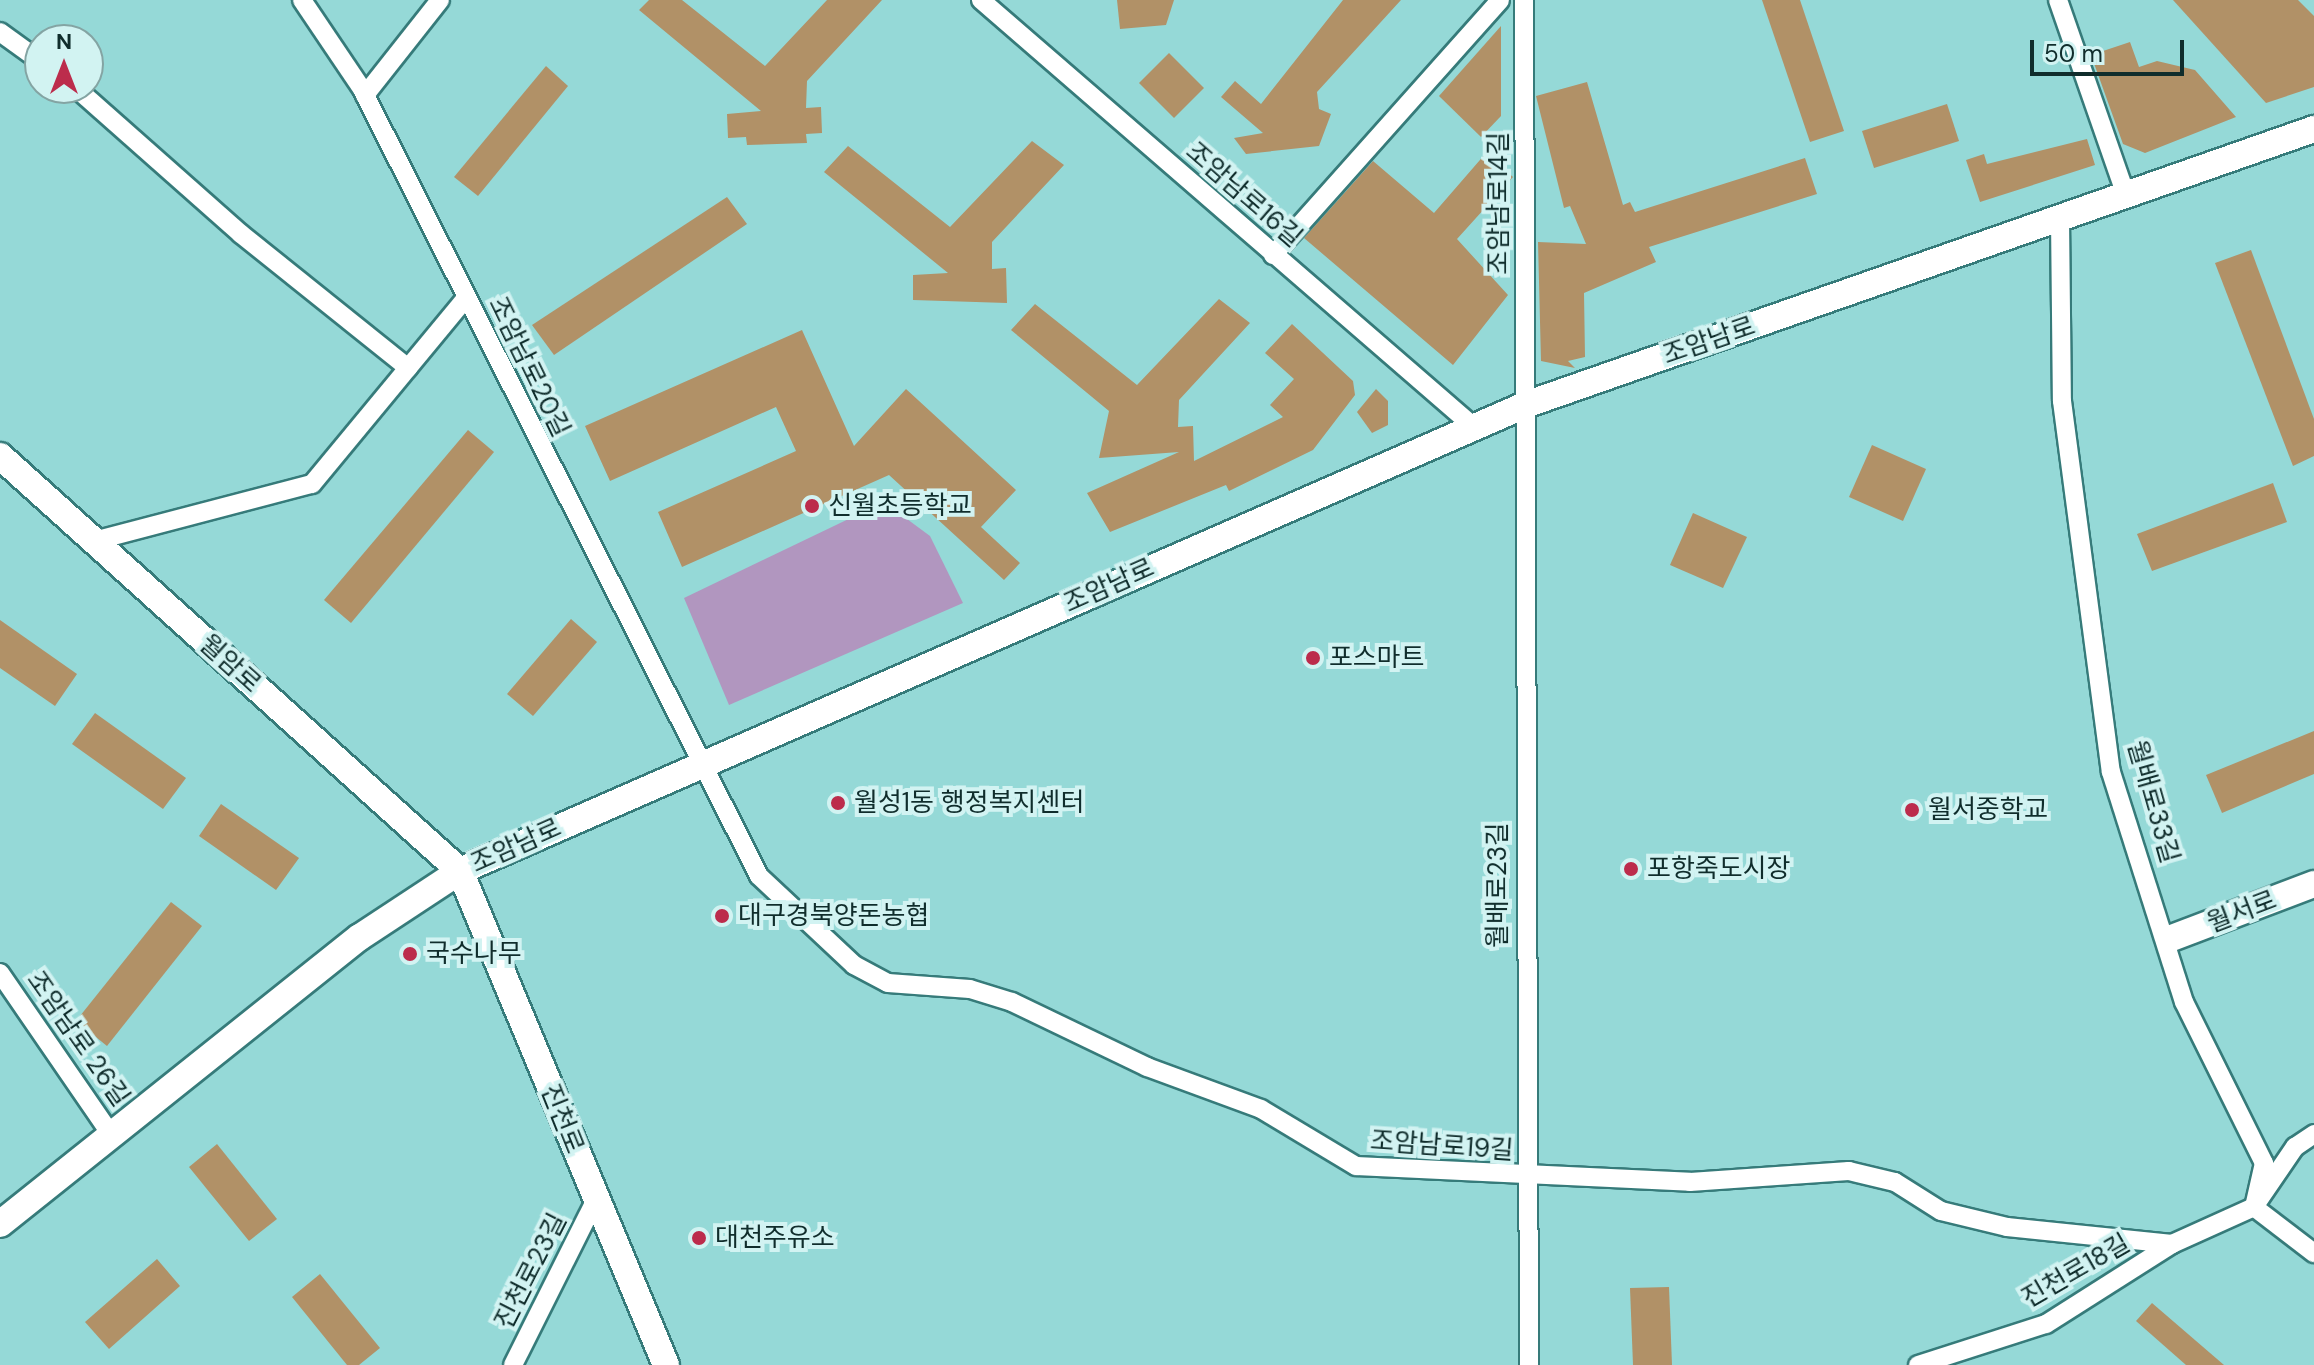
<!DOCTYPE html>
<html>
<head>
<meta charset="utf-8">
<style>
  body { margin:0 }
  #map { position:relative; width:2314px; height:1365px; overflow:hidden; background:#95d9d7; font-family:"DM Sans","Noto Sans KR",sans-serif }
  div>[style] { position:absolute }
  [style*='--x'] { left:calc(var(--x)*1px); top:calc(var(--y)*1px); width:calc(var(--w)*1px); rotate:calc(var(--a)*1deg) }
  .green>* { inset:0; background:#b196bf }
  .building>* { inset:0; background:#b19167 }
  .roads { filter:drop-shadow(2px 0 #367b7a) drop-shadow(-2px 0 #367b7a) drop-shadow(0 2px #367b7a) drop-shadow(0 -2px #367b7a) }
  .street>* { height:18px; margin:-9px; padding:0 9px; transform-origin:9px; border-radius:9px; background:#fff }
  .secondary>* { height:26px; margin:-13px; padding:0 13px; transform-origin:13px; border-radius:13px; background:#fff }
  .dots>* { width:22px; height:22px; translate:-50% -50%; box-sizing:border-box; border:4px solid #d2f3f2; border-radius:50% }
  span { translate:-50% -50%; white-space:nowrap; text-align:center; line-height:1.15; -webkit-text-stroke:8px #d2f3f2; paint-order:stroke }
  .street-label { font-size:26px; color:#102d2c }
  .poi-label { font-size:26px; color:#102d2c }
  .left { translate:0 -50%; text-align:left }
  .north { position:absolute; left:24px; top:24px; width:80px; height:80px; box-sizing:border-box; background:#d2f3f2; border:2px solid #84a4a3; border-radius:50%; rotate:0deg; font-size:22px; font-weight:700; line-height:32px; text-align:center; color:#102d2c }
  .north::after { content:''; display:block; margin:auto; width:28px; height:36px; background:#bc2c4c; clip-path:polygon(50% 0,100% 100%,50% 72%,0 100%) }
  .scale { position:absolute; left:2030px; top:40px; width:154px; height:36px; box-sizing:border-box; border:4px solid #102d2c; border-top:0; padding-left:10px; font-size:24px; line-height:28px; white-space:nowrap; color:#102d2c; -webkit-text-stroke:6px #d2f3f2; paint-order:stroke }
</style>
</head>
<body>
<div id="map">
  <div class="green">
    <div style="clip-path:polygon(884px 502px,930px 536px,963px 603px,729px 705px,684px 598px)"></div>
  </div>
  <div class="building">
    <div style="clip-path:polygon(649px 0,682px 0,765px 66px,827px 0,882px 0,807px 81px,806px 108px,821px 107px,822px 133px,806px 134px,807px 143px,747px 145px,746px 137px,728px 138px,727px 114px,761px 111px,639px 10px)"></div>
    <div style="clip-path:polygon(1117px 0,1174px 0,1166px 25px,1120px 29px)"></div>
    <div style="clip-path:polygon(1343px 0,1401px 0,1317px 92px,1319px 109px,1331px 114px,1319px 146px,1246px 154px,1234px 138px,1263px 133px,1221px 97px,1235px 81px,1261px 104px)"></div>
    <div style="clip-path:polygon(1762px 0,1800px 0,1844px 131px,1810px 142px)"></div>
    <div style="clip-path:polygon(2173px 0,2298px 0,2314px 16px,2314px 87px,2266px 103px)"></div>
    <div style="clip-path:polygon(1501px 26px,1501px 116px,1481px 137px,1439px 96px)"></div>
    <div style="clip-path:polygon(2130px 42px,2139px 67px,2157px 61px,2195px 70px,2236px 117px,2145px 153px,2123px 144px,2091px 55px)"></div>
    <div style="clip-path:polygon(1169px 53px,1204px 88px,1174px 118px,1139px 83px)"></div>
    <div style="clip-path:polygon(546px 66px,568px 86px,478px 196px,454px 177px)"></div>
    <div style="clip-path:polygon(1587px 82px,1623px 205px,1630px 202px,1635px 212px,1805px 158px,1817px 194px,1649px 247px,1656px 262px,1584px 293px,1585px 357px,1568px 361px,1575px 368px,1541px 361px,1538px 242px,1586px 244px,1570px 206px,1564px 208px,1536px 96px)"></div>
    <div style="clip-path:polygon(1947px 104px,1959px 141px,1874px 168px,1862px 131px)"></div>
    <div style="clip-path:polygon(2087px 139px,2095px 165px,1980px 202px,1966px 160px,1984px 154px,1987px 164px)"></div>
    <div style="clip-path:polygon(1032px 141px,1064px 165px,992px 242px,992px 269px,1006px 268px,1007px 303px,913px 300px,913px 275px,948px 273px,824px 172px,848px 146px,950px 227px)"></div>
    <div style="clip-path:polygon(1486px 153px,1513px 177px,1457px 239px,1508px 295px,1453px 365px,1304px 238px,1373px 161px,1434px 213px)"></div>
    <div style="clip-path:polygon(727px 197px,747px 224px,554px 355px,532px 325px)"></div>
    <div style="clip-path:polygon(2251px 250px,2314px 419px,2314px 456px,2293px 466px,2215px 263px)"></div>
    <div style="clip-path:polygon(1219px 299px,1250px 323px,1179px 400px,1178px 427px,1193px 426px,1194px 461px,1283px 417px,1270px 405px,1294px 379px,1265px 353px,1292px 324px,1353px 381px,1355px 395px,1313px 450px,1229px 491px,1226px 485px,1110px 532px,1087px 493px,1179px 452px,1099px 458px,1109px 411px,1011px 330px,1035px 304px,1137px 385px)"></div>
    <div style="clip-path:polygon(802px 330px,854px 446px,906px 389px,1016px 490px,981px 527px,1020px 563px,1004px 580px,889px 475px,682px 567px,658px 512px,796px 451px,776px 407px,610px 481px,585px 426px)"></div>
    <div style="clip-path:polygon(1376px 389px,1388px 401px,1388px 425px,1372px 433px,1357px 412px)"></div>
    <div style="clip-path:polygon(468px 430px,494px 452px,351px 623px,324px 600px)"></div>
    <div style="clip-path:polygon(1872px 445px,1926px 469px,1903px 521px,1849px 497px)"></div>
    <div style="clip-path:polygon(2273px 483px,2287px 522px,2152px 571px,2137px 534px)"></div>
    <div style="clip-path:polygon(1693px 513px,1747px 537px,1723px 588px,1670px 565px)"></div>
    <div style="clip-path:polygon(571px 619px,597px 642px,533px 716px,507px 694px)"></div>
    <div style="clip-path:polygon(0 620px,77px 674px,55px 706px,0 668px)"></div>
    <div style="clip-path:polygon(95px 713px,186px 778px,163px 809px,72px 744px)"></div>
    <div style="clip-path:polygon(2314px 731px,2314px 774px,2222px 813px,2206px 775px)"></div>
    <div style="clip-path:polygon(221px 804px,299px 858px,276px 890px,199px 836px)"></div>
    <div style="clip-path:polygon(171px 902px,202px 926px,107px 1046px,76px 1021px)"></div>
    <div style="clip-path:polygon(217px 1144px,277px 1219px,249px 1241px,189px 1167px)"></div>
    <div style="clip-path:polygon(157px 1259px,180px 1286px,109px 1349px,85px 1322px)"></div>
    <div style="clip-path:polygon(320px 1274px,380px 1348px,359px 1365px,347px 1365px,292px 1297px)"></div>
    <div style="clip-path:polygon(1669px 1287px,1672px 1365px,1633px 1365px,1630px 1288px)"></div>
    <div style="clip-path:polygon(2152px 1303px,2224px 1365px,2186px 1365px,2136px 1321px)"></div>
  </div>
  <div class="roads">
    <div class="street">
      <div style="--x:302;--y:0;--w:107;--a:56"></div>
      <div style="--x:362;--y:89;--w:881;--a:63.23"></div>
      <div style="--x:759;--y:876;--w:130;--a:43.1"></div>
      <div style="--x:854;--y:965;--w:38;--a:28"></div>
      <div style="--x:888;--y:983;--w:82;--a:4.2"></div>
      <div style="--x:970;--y:989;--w:44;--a:17.2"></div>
      <div style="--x:1012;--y:1002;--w:150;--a:25.7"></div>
      <div style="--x:1147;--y:1067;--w:121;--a:20.2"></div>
      <div style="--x:1261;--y:1109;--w:111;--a:31"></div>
      <div style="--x:1356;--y:1166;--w:334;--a:2.7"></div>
      <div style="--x:1690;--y:1182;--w:159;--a:-4"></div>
      <div style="--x:1849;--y:1171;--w:47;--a:13.4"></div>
      <div style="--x:1895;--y:1182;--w:54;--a:32.2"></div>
      <div style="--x:1941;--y:1211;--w:68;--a:13.6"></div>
      <div style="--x:2007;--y:1227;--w:166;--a:5.9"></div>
      <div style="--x:981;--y:0;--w:652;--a:40.9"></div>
      <div style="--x:1524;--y:0;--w:1365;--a:89.79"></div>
      <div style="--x:2058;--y:0;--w:207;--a:70.8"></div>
      <div style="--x:0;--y:32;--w:49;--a:35.9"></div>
      <div style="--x:76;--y:88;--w:220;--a:41.5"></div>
      <div style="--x:241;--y:234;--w:214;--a:38.7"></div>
      <div style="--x:365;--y:95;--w:121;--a:-51.7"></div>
      <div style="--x:2060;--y:218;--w:183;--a:89.4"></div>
      <div style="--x:2062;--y:401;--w:374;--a:82.5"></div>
      <div style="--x:2111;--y:772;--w:241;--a:72.4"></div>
      <div style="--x:2184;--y:1002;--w:180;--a:63.6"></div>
      <div style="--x:2264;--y:1163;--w:45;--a:102.8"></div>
      <div style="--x:2254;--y:1207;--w:76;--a:37.5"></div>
      <div style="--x:1273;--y:255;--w:341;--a:-48.3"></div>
      <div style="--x:94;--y:541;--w:225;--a:-14.7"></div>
      <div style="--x:312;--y:484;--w:241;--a:-50.4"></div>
      <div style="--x:0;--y:973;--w:198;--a:55.5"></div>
      <div style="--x:513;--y:1365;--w:183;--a:-63.4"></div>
      <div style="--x:1918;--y:1365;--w:134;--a:-17.8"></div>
      <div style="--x:2046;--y:1324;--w:149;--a:-32.4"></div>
      <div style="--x:2172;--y:1244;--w:90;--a:-24.3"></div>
      <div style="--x:2254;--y:1207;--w:73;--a:-55.7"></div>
      <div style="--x:2295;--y:1147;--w:23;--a:-34"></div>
    </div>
    <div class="secondary">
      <div style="--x:0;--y:456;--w:620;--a:42.06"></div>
      <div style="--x:460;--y:871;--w:535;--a:67.36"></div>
      <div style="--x:2169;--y:939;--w:155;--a:-20.8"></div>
      <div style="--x:0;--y:1224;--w:460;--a:-38.6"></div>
      <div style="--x:360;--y:937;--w:120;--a:-33.4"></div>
      <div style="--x:460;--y:871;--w:1162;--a:-23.63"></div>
      <div style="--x:1525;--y:405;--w:836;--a:-19.28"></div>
    </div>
  </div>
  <div class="dots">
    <div style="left:812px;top:506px;background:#bc2c4c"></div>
    <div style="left:1313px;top:658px;background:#bc2c4c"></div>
    <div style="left:838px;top:803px;background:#bc2c4c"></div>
    <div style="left:1912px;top:810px;background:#bc2c4c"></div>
    <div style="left:1631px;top:869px;background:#bc2c4c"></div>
    <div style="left:722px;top:916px;background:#bc2c4c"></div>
    <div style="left:410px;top:954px;background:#bc2c4c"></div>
    <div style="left:699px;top:1238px;background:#bc2c4c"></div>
  </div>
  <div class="street-label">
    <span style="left:1244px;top:195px;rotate:41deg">조암남로16길</span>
    <span style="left:1499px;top:203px;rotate:-90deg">조암남로14길</span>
    <span style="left:1709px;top:341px;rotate:-19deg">조암남로</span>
    <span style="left:529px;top:367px;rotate:64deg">조암남로20길</span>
    <span style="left:1109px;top:586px;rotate:-24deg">조암남로</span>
    <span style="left:230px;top:664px;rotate:42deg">월암로</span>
    <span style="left:2153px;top:802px;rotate:74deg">월배로33길</span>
    <span style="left:516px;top:846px;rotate:-24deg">조암남로</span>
    <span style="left:1498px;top:885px;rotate:-90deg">월배로23길</span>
    <span style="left:2242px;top:912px;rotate:-21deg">월서로</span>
    <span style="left:78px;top:1039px;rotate:55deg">조암남로 26길</span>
    <span style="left:562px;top:1119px;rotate:68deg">진천로</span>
    <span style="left:1442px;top:1146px;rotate:4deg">조암남로19길</span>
    <span style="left:531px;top:1271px;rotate:-63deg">진천로23길</span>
    <span style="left:2076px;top:1271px;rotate:-30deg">진천로18길</span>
  </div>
  <div class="poi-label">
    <span class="left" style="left:828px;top:506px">신월초등학교</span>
    <span class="left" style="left:1329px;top:658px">포스마트</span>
    <span class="left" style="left:854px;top:803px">월성1동 행정복지센터</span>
    <span class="left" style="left:1928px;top:810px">월서중학교</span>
    <span class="left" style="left:1647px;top:869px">포항죽도시장</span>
    <span class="left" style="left:738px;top:916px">대구경북양돈농협</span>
    <span class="left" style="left:426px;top:954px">국수나무</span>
    <span class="left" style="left:715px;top:1238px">대천주유소</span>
  </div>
  <div class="north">N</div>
  <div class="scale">50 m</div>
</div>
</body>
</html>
